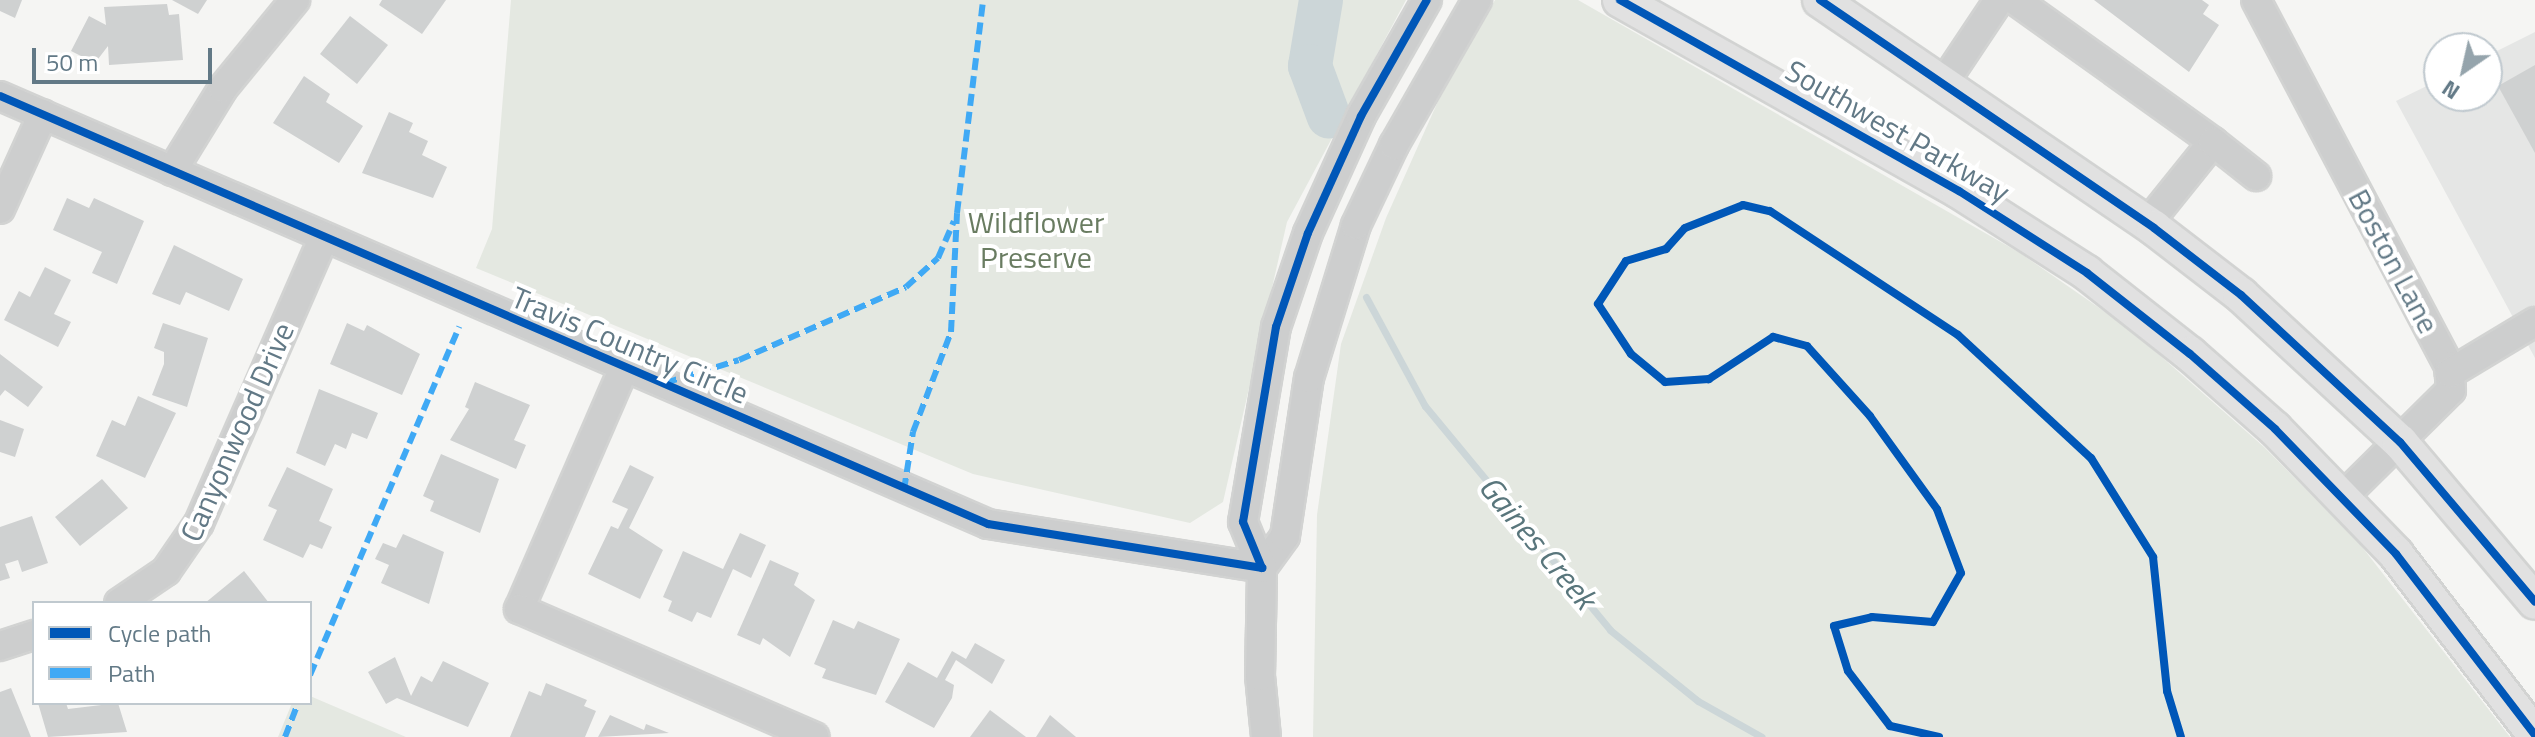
<!DOCTYPE html>
<html>
<head>
<meta charset="utf-8">
<style>
  body { margin:0 }
  #map { position:relative; width:2535px; height:737px; overflow:hidden; background:#f5f5f3; font-family:"Titillium Web",sans-serif }
  div>[style] { position:absolute }
  [style*='--x'] { left:calc(var(--x)*1px); top:calc(var(--y)*1px); width:calc(var(--w)*1px); rotate:calc(var(--a)*1deg) }
  .built>* { inset:0; background:#e5e6e5 }
  .green>* { inset:0; background:#e4e8e1 }
  .stream>* { height:7px; margin:-3.5px; padding:0 3.5px; transform-origin:3.5px; border-radius:3.5px; background:#ccd6d8 }
  .river>* { height:44px; margin:-22px; padding:0 22px; transform-origin:22px; border-radius:22px; background:#ccd6d8 }
  .building>* { inset:0; background:#cfd1d1 }
  .roads { filter:drop-shadow(2px 0 #d2d3d2) drop-shadow(-2px 0 #d2d3d2) drop-shadow(0 2px #d2d3d2) drop-shadow(0 -2px #d2d3d2) }
  .minor>* { height:28px; margin:-14px; padding:0 14px; transform-origin:14px; border-radius:14px; background:#cdcece }
  .major>* { height:34px; margin:-17px; padding:0 17px; transform-origin:17px; border-radius:17px; background:#e1e1e1 }
  .quiet>* { height:6px; margin-top:-3px; transform-origin:0; background:repeating-linear-gradient(90deg,#3fa9f5 0 12px,transparent 0 18px) }
  .cycleway>* { height:8px; margin:-4px; padding:0 4px; transform-origin:4px; border-radius:4px; background:#0057b8 }
  span { translate:-50% -50%; white-space:nowrap; text-align:center; line-height:1.15; -webkit-text-stroke:8px #fff; paint-order:stroke }
  .street-label { font-size:30px; color:#627986 }
  .park-label { font-size:30px; color:#697c61 }
  .water-label { font-size:32px; color:#59767c; font-style:italic }
  .legend { position:absolute; left:32px; top:601px; width:280px; height:104px; box-sizing:border-box; background:#fff; border:2px solid #c0c9cf; margin:0; padding:10px 14px; list-style:none; font-size:24px; color:#627986 }
  .legend li { display:flex; align-items:center; gap:16px; height:40px }
  .legend b { width:40px; border:2px solid #c0c9cf }
  .north { position:absolute; left:2423px; top:32px; width:80px; height:80px; box-sizing:border-box; background:#fff; border:2px solid #c0c9cf; border-radius:50%; rotate:214deg; font-size:22px; font-weight:700; line-height:32px; text-align:center; color:#627986 }
  .north::after { content:''; display:block; margin:auto; width:28px; height:36px; background:#95a4ac; clip-path:polygon(50% 0,100% 100%,50% 72%,0 100%) }
  .scale { position:absolute; left:32px; top:48px; width:180px; height:36px; box-sizing:border-box; border:4px solid #627986; border-top:0; padding-left:10px; font-size:24px; line-height:28px; white-space:nowrap; color:#627986; -webkit-text-stroke:6px #fff; paint-order:stroke }
</style>
</head>
<body>
<div id="map">
  <div class="built">
    <div style="clip-path:polygon(2535px 32px,2535px 358px,2396px 101px,2439px 80px,2439px 96px,2487px 96px,2487px 56px)"></div>
  </div>
  <div class="green">
    <div style="clip-path:polygon(511px 0,1406px 0,1287px 222px,1223px 502px,1190px 523px,973px 474px,476px 268px,492px 229px)"></div>
    <div style="clip-path:polygon(1495px 0,1578px 0,2020px 253px,2131px 330px,2264px 447px,2359px 543px,2510px 737px,1313px 737px,1317px 515px,1341px 344px,1386px 218px,1439px 99px)"></div>
    <div style="clip-path:polygon(310px 696px,406px 737px,278px 737px,292px 703px,310px 703px)"></div>
  </div>
  <div class="stream">
    <div style="--x:1366;--y:297;--w:124;--a:61.6"></div>
    <div style="--x:1425;--y:406;--w:291;--a:50.4"></div>
    <div style="--x:1610;--y:630;--w:113;--a:38.9"></div>
    <div style="--x:1698;--y:701;--w:73;--a:29.4"></div>
  </div>
  <div class="river">
    <div style="--x:1321;--y:0;--w:67;--a:99.5"></div>
    <div style="--x:1310;--y:66;--w:54;--a:69.6"></div>
  </div>
  <div class="building">
    <div style="clip-path:polygon(0 0,22px 0,15px 18px,0 11px)"></div>
    <div style="clip-path:polygon(172px 0,207px 0,198px 14px)"></div>
    <div style="clip-path:polygon(382px 0,446px 0,422px 34px,379px 5px)"></div>
    <div style="clip-path:polygon(2094px 0,2202px 0,2209px 5px,2203px 14px,2219px 25px,2189px 72px)"></div>
    <div style="clip-path:polygon(167px 4px,169px 15px,179px 14px,183px 60px,109px 65px,108px 46px,95px 63px,71px 51px,89px 16px,106px 25px,104px 7px)"></div>
    <div style="clip-path:polygon(350px 16px,388px 45px,357px 84px,320px 54px)"></div>
    <div style="clip-path:polygon(2535px 65px,2535px 153px,2498px 86px)"></div>
    <div style="clip-path:polygon(304px 76px,330px 94px,326px 102px,363px 126px,339px 163px,273px 123px)"></div>
    <div style="clip-path:polygon(389px 112px,413px 123px,409px 132px,428px 141px,422px 155px,447px 167px,433px 198px,362px 173px)"></div>
    <div style="clip-path:polygon(67px 198px,89px 208px,94px 198px,144px 221px,117px 284px,92px 273px,102px 252px,53px 230px)"></div>
    <div style="clip-path:polygon(174px 245px,243px 279px,229px 311px,186px 292px,180px 305px,152px 294px)"></div>
    <div style="clip-path:polygon(45px 267px,71px 280px,54px 314px,71px 322px,58px 347px,4px 320px,19px 291px,30px 297px)"></div>
    <div style="clip-path:polygon(163px 323px,208px 338px,187px 407px,152px 395px,164px 364px,164px 352px,154px 348px)"></div>
    <div style="clip-path:polygon(347px 323px,364px 331px,367px 325px,420px 354px,402px 395px,330px 364px)"></div>
    <div style="clip-path:polygon(0 354px,43px 387px,28px 407px,5px 390px,0 396px)"></div>
    <div style="clip-path:polygon(475px 382px,530px 405px,514px 440px,526px 445px,516px 469px,450px 440px,469px 409px,465px 407px)"></div>
    <div style="clip-path:polygon(319px 389px,378px 413px,367px 439px,352px 433px,346px 449px,335px 444px,325px 466px,296px 453px)"></div>
    <div style="clip-path:polygon(138px 396px,176px 413px,145px 478px,96px 456px,112px 420px,125px 426px)"></div>
    <div style="clip-path:polygon(0 420px,24px 429px,15px 457px,0 452px)"></div>
    <div style="clip-path:polygon(441px 454px,499px 479px,480px 533px,430px 511px,434px 501px,423px 496px)"></div>
    <div style="clip-path:polygon(630px 465px,654px 477px,629px 528px,663px 550px,640px 599px,588px 574px,611px 526px,618px 529px,628px 509px,612px 502px)"></div>
    <div style="clip-path:polygon(287px 467px,333px 489px,319px 521px,332px 527px,322px 549px,310px 544px,303px 558px,263px 540px,277px 510px,268px 506px)"></div>
    <div style="clip-path:polygon(102px 479px,128px 508px,80px 546px,55px 517px)"></div>
    <div style="clip-path:polygon(32px 516px,48px 563px,22px 572px,18px 560px,5px 564px,10px 578px,0 581px,0 527px)"></div>
    <div style="clip-path:polygon(740px 533px,766px 545px,751px 578px,733px 569px,711px 618px,697px 612px,692px 622px,668px 611px,672px 601px,663px 597px,683px 551px,723px 569px)"></div>
    <div style="clip-path:polygon(403px 534px,444px 552px,429px 604px,381px 583px,389px 565px,375px 559px,383px 543px,396px 548px)"></div>
    <div style="clip-path:polygon(770px 560px,799px 573px,794px 585px,815px 600px,790px 657px,763px 638px,760px 645px,737px 635px)"></div>
    <div style="clip-path:polygon(244px 571px,269px 603px,205px 603px)"></div>
    <div style="clip-path:polygon(833px 620px,854px 629px,858px 621px,900px 639px,876px 695px,822px 678px,826px 669px,814px 664px)"></div>
    <div style="clip-path:polygon(975px 643px,1005px 660px,992px 684px,956px 660px,945px 680px,954px 685px,952px 698px,934px 728px,885px 702px,908px 662px,937px 678px,952px 651px,966px 659px)"></div>
    <div style="clip-path:polygon(395px 657px,411px 696px,421px 676px,432px 682px,443px 661px,489px 683px,468px 727px,397px 698px,386px 704px,368px 672px)"></div>
    <div style="clip-path:polygon(546px 683px,587px 700px,584px 706px,596px 711px,585px 737px,510px 737px,529px 691px,541px 696px)"></div>
    <div style="clip-path:polygon(11px 688px,31px 737px,0 737px,0 692px)"></div>
    <div style="clip-path:polygon(38px 703px,66px 703px,68px 709px,118px 703px,127px 732px,48px 737px)"></div>
    <div style="clip-path:polygon(990px 710px,1026px 737px,970px 737px)"></div>
    <div style="clip-path:polygon(610px 715px,644px 730px,646px 724px,669px 733px,598px 737px)"></div>
    <div style="clip-path:polygon(1050px 715px,1076px 737px,1036px 737px)"></div>
  </div>
  <div class="roads">
    <div class="minor">
      <div style="--x:2015;--y:0;--w:244;--a:35.6"></div>
      <div style="--x:2213;--y:142;--w:105;--a:128.8"></div>
      <div style="--x:2256;--y:0;--w:414;--a:62.2"></div>
      <div style="--x:2449;--y:366;--w:24;--a:85"></div>
      <div style="--x:2451;--y:390;--w:151;--a:135.3"></div>
      <div style="--x:1943;--y:84;--w:101;--a:-56.3"></div>
      <div style="--x:0;--y:96;--w:1077;--a:23.42"></div>
      <div style="--x:988;--y:524;--w:278;--a:9.1"></div>
      <div style="--x:2213;--y:142;--w:55;--a:38.3"></div>
      <div style="--x:172;--y:171;--w:97;--a:-58.4"></div>
      <div style="--x:223;--y:88;--w:114;--a:-50.7"></div>
      <div style="--x:0;--y:209;--w:104;--a:-65.6"></div>
      <div style="--x:624;--y:368;--w:263;--a:113.5"></div>
      <div style="--x:519;--y:609;--w:322;--a:23.4"></div>
      <div style="--x:2450;--y:373;--w:99;--a:-31"></div>
      <div style="--x:1262;--y:568;--w:39;--a:-54"></div>
      <div style="--x:1285;--y:536;--w:160;--a:-81.4"></div>
      <div style="--x:1309;--y:378;--w:160;--a:-72.9"></div>
      <div style="--x:1356;--y:225;--w:89;--a:-64.6"></div>
      <div style="--x:1394;--y:145;--w:167;--a:-60.2"></div>
      <div style="--x:119;--y:603;--w:57;--a:-34.2"></div>
      <div style="--x:166;--y:571;--w:58;--a:-55.5"></div>
      <div style="--x:199;--y:523;--w:312;--a:-66.4"></div>
      <div style="--x:0;--y:646;--w:36;--a:-18"></div>
      <div style="--x:1266;--y:737;--w:61;--a:-95.6"></div>
      <div style="--x:1260;--y:676;--w:108;--a:-88.9"></div>
      <div style="--x:1262;--y:568;--w:50;--a:-112.4"></div>
      <div style="--x:1243;--y:522;--w:198;--a:-80.4"></div>
      <div style="--x:1276;--y:327;--w:99;--a:-71.2"></div>
      <div style="--x:1308;--y:233;--w:128;--a:-65.6"></div>
      <div style="--x:1361;--y:116;--w:133;--a:-60.4"></div>
    </div>
    <div class="major">
      <div style="--x:1620;--y:0;--w:389;--a:29.4"></div>
      <div style="--x:1959;--y:191;--w:152;--a:32.6"></div>
      <div style="--x:2087;--y:273;--w:131;--a:38.2"></div>
      <div style="--x:2190;--y:354;--w:113;--a:41.4"></div>
      <div style="--x:2275;--y:429;--w:174;--a:45.9"></div>
      <div style="--x:2396;--y:554;--w:228;--a:52.5"></div>
      <div style="--x:1820;--y:0;--w:404;--a:34.3"></div>
      <div style="--x:2154;--y:228;--w:110;--a:37.6"></div>
      <div style="--x:2241;--y:295;--w:217;--a:42.8"></div>
      <div style="--x:2400;--y:442;--w:209;--a:49.8"></div>
    </div>
  </div>
  <div class="quiet">
    <div style="--x:665;--y:383;--w:77;--a:-17.3"></div>
    <div style="--x:739;--y:360;--w:182;--a:-23.6"></div>
    <div style="--x:906;--y:287;--w:43;--a:-42.2"></div>
    <div style="--x:938;--y:258;--w:40;--a:-66.6"></div>
    <div style="--x:904;--y:490;--w:59;--a:-81.2"></div>
    <div style="--x:913;--y:432;--w:107;--a:-69.2"></div>
    <div style="--x:951;--y:332;--w:119;--a:-87.1"></div>
    <div style="--x:957;--y:213;--w:215;--a:-83"></div>
    <div style="--x:310;--y:675;--w:379;--a:-66.8"></div>
    <div style="--x:285;--y:737;--w:36;--a:-69"></div>
  </div>
  <div class="cycleway">
    <div style="--x:1620;--y:0;--w:389;--a:29.4"></div>
    <div style="--x:1959;--y:191;--w:152;--a:32.6"></div>
    <div style="--x:2087;--y:273;--w:131;--a:38.2"></div>
    <div style="--x:2190;--y:354;--w:113;--a:41.4"></div>
    <div style="--x:2275;--y:429;--w:174;--a:45.9"></div>
    <div style="--x:2396;--y:554;--w:228;--a:52.5"></div>
    <div style="--x:1820;--y:0;--w:404;--a:34.3"></div>
    <div style="--x:2154;--y:228;--w:110;--a:37.6"></div>
    <div style="--x:2241;--y:295;--w:217;--a:42.8"></div>
    <div style="--x:2400;--y:442;--w:209;--a:49.8"></div>
    <div style="--x:0;--y:96;--w:1077;--a:23.42"></div>
    <div style="--x:988;--y:524;--w:278;--a:9.1"></div>
    <div style="--x:1262;--y:568;--w:50;--a:-112.4"></div>
    <div style="--x:1243;--y:522;--w:198;--a:-80.4"></div>
    <div style="--x:1276;--y:327;--w:99;--a:-71.2"></div>
    <div style="--x:1308;--y:233;--w:128;--a:-65.6"></div>
    <div style="--x:1361;--y:116;--w:133;--a:-60.4"></div>
    <div style="--x:1939;--y:737;--w:50;--a:-167.3"></div>
    <div style="--x:1890;--y:726;--w:69;--a:-127.4"></div>
    <div style="--x:1848;--y:671;--w:47;--a:-107.3"></div>
    <div style="--x:1834;--y:626;--w:39;--a:-13"></div>
    <div style="--x:1872;--y:617;--w:61;--a:4.7"></div>
    <div style="--x:1933;--y:622;--w:56;--a:-60.3"></div>
    <div style="--x:1961;--y:573;--w:68;--a:-110.6"></div>
    <div style="--x:1937;--y:509;--w:115;--a:-125.8"></div>
    <div style="--x:1870;--y:416;--w:94;--a:-132"></div>
    <div style="--x:1807;--y:346;--w:35;--a:-165"></div>
    <div style="--x:1773;--y:337;--w:77;--a:146.7"></div>
    <div style="--x:1709;--y:379;--w:44;--a:176.1"></div>
    <div style="--x:1665;--y:382;--w:44;--a:-140.5"></div>
    <div style="--x:1631;--y:354;--w:60;--a:-123.4"></div>
    <div style="--x:1598;--y:304;--w:51;--a:-56.9"></div>
    <div style="--x:1626;--y:261;--w:42;--a:-16.7"></div>
    <div style="--x:1666;--y:249;--w:28;--a:-48"></div>
    <div style="--x:1685;--y:228;--w:62;--a:-21.6"></div>
    <div style="--x:1743;--y:205;--w:28;--a:13"></div>
    <div style="--x:1770;--y:211;--w:225;--a:33.4"></div>
    <div style="--x:1958;--y:335;--w:181;--a:42.8"></div>
    <div style="--x:2091;--y:458;--w:117;--a:57.9"></div>
    <div style="--x:2153;--y:557;--w:135;--a:84"></div>
    <div style="--x:2167;--y:691;--w:48;--a:73.1"></div>
  </div>
  <div class="street-label">
    <span style="left:1898px;top:131px;rotate:30deg">Southwest Parkway</span>
    <span style="left:2394px;top:261px;rotate:62deg">Boston Lane</span>
    <span style="left:630px;top:345px;rotate:23deg">Travis Country Circle</span>
    <span style="left:237px;top:432px;rotate:-66deg">Canyonwood Drive</span>
  </div>
  <div class="park-label">
    <span style="left:1036px;top:239px">Wildflower<br>Preserve</span>
  </div>
  <div class="water-label">
    <span style="left:1538px;top:542px;rotate:50deg">Gaines Creek</span>
  </div>
  <ul class="legend">
  <li><b style="height:10px;background:#0057b8"></b>Cycle path</li>
  <li><b style="height:10px;background:#3fa9f5"></b>Path</li>
  </ul>
  <div class="north">N</div>
  <div class="scale">50 m</div>
</div>
</body>
</html>
